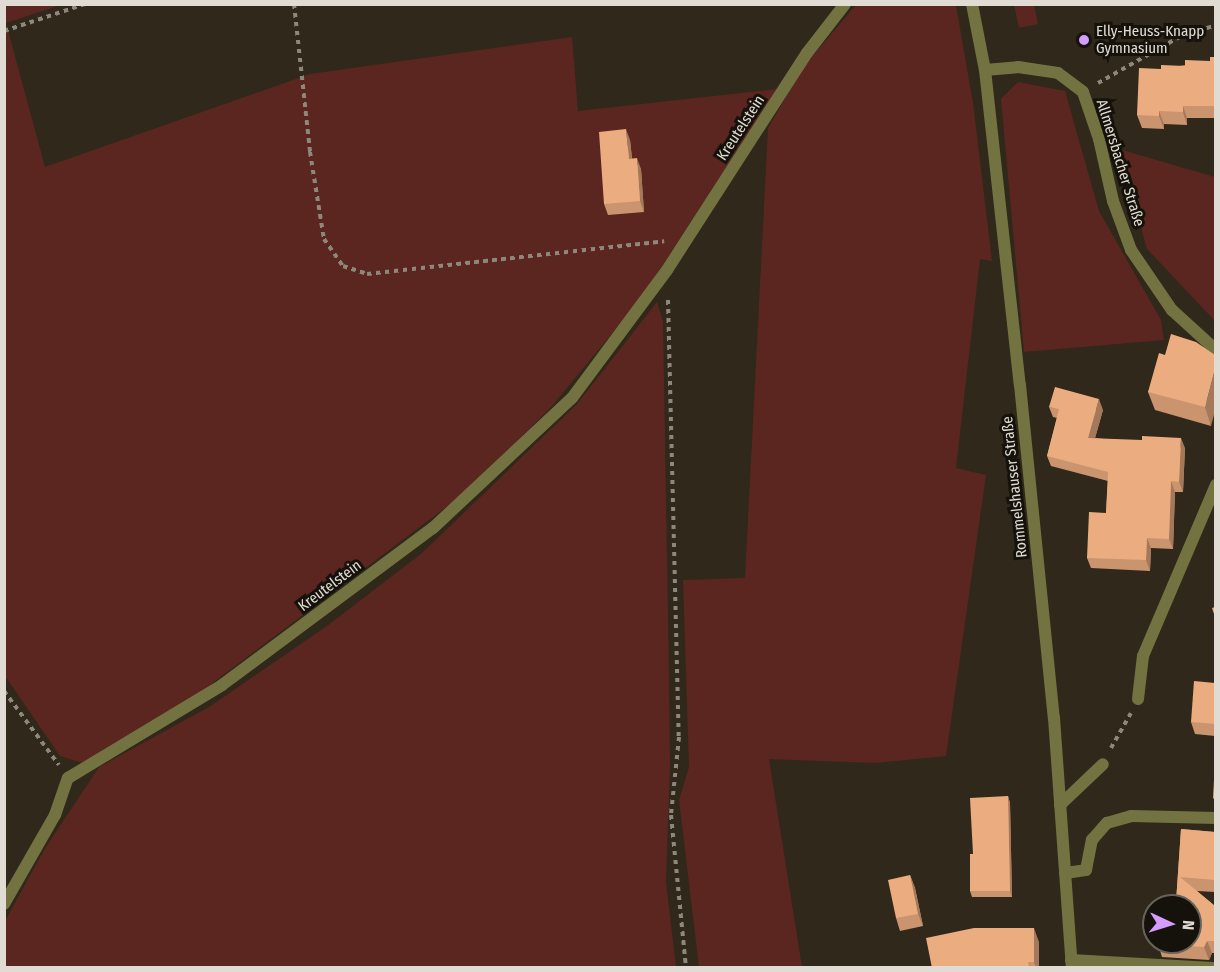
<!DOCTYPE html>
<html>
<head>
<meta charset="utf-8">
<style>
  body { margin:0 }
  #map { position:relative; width:1220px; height:972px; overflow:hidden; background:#30281a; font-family:"Fira Sans Condensed",sans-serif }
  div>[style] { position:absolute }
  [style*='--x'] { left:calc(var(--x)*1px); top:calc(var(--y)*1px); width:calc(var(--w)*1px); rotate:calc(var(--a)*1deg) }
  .green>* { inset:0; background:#5a261f }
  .path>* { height:4px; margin-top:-2px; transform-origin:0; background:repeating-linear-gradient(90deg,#8d877c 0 4.5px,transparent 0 9px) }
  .service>* { height:12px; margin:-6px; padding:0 6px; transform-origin:6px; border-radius:6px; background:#737342 }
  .minor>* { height:12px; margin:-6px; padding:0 6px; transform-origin:6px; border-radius:6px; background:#737342 }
  .wall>* { inset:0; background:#ca946e }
  .shaded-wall>* { inset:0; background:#a4785a }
  .building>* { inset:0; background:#ebac80 }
  .dots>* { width:16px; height:16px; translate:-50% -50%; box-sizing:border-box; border:3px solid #15120b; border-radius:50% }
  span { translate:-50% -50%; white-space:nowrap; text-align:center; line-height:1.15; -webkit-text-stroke:6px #15120b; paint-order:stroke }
  .poi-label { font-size:15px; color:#e1dcd3 }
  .left { translate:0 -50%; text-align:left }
  .street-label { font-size:15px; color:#e1dcd3 }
  .frame { position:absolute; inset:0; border:6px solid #e1dcd3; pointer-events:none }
  .north { position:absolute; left:1142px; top:894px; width:60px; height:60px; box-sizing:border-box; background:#15120b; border:2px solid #67635b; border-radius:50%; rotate:94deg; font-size:16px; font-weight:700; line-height:24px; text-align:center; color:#e1dcd3 }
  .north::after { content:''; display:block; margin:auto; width:21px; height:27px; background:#d49cfc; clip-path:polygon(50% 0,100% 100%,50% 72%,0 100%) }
</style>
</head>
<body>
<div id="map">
  <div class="green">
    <div style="clip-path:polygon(4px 5px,61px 5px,6px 23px,45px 167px,310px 74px,572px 37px,578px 111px,777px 89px,640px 300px,551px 407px,465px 493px,202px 691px,86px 764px,60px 756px,5px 676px)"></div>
    <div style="clip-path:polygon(856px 5px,956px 5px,973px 103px,992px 261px,980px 259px,956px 468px,986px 475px,946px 756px,875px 763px,769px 759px,802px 967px,699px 967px,679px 800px,689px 767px,683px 580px,745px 578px,768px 128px,804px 66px)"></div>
    <div style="clip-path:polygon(1014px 5px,1034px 5px,1038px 24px,1019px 28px)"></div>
    <div style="clip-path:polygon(1018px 82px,1065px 91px,1099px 211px,1161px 320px,1164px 340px,1024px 352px,1001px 99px)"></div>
    <div style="clip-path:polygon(1119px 149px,1215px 177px,1215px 321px,1147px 249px)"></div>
    <div style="clip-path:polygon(657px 302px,663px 321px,669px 675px,670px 766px,666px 882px,676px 967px,5px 967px,5px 921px,44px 850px,99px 767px,209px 707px,327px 626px,422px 553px,577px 404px)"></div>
  </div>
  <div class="path">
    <div style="--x:294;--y:4;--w:149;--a:83.8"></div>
    <div style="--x:310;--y:152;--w:88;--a:80.9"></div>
    <div style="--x:324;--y:239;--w:33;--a:55"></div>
    <div style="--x:343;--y:266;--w:25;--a:18"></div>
    <div style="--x:367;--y:274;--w:299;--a:-6.3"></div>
    <div style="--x:4;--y:31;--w:85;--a:-18.4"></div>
    <div style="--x:1098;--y:83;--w:95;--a:-29.5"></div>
    <div style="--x:1181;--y:36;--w:37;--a:-17"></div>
    <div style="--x:668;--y:300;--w:437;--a:88.6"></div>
    <div style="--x:679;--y:737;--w:78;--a:95.9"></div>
    <div style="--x:671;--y:815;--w:154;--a:84.4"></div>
    <div style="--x:4;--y:691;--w:92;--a:53.4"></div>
    <div style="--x:1111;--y:748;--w:40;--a:-60.3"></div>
  </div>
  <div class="service">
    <div style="--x:1060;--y:805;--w:59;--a:-43.6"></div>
    <div style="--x:1065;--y:873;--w:21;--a:-8"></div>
    <div style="--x:1086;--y:870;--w:31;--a:-79"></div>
    <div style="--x:1092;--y:840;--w:23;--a:-49"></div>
    <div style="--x:1107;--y:823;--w:25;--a:-16"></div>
    <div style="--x:1131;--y:816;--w:85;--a:1.3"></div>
    <div style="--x:4;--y:904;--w:103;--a:-60.2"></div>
    <div style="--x:55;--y:815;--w:39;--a:-71"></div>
    <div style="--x:68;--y:778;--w:180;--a:-31.1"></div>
    <div style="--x:222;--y:685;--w:263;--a:-36.7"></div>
    <div style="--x:433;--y:528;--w:190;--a:-43.1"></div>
    <div style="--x:572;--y:398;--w:159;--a:-53.4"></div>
    <div style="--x:667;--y:270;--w:258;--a:-57.2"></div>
    <div style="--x:807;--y:53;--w:62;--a:-52.2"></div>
    <div style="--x:1071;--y:960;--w:142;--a:3.2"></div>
  </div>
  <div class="minor">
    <div style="--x:972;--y:4;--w:67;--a:78.9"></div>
    <div style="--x:985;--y:70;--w:317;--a:83.7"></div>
    <div style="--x:1020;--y:385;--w:335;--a:84.2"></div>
    <div style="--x:1054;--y:718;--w:251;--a:85.9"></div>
    <div style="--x:985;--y:70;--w:33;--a:-5"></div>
    <div style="--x:1018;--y:67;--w:40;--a:8.5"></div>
    <div style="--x:1058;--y:73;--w:31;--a:37"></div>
    <div style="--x:1083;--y:92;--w:50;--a:71.2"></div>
    <div style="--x:1099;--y:139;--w:64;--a:77.3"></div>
    <div style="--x:1113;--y:201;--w:52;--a:69.8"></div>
    <div style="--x:1131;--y:250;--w:73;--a:55.7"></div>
    <div style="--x:1172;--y:310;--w:59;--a:42.3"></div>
    <div style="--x:1138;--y:699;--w:43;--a:-83.4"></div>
    <div style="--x:1143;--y:656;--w:186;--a:-66.9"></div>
  </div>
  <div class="wall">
    <div style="clip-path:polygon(1215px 57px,1215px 118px,1187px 118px,1187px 125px,1164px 124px,1164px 129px,1142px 128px,1137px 115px,1161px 69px,1210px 61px)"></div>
    <div style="clip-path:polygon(630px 140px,632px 158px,641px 169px,644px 212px,608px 215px,604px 204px)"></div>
    <div style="clip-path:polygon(1196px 342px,1211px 426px,1155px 410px,1148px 392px,1165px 355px)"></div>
    <div style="clip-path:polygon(1049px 407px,1103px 410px,1095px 438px,1185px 448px,1183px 492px,1175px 492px,1173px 549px,1151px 548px,1150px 571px,1091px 568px,1087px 558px,1106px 513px,1108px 481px,1051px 466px,1047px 456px,1057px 418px,1053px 417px)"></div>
    <div style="clip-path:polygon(1215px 683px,1215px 736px,1195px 734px,1191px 722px)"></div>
    <div style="clip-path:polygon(1008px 796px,1010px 803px,1012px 897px,972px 897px,970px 891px,973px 854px)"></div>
    <div style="clip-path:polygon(1181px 829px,1215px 832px,1215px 892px,1197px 891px,1215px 906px,1215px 953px,1212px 953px,1209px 960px,1162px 957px,1158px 944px,1176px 902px)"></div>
    <div style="clip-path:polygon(910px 875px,915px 888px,923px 926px,900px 931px,896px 918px)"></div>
    <div style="clip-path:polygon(1039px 942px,1039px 968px,932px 968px)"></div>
  </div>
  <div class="shaded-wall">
    <div style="clip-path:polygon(1183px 106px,1187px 118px,1187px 125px,1183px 112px)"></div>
    <div style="clip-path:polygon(1159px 111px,1164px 124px,1164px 129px,1159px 116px)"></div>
    <div style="clip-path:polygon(626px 129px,630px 140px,633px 170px,629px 159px)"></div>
    <div style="clip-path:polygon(637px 158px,641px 169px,644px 212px,640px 201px)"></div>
    <div style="clip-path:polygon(1215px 369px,1215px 411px,1211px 426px,1205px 407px)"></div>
    <div style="clip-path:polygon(1099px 399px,1103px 410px,1092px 449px,1088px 438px)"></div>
    <div style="clip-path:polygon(1181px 438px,1185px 448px,1183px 492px,1179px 482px)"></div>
    <div style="clip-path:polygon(1171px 481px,1175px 492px,1173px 549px,1169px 539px)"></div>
    <div style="clip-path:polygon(1147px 538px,1151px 548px,1150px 571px,1146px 560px)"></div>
    <div style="clip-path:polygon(1008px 796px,1010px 803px,1012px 897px,1010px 891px)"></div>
    <div style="clip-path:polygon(910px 875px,915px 888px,923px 926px,918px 914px)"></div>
    <div style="clip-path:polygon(1034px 928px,1039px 942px,1039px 968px,1036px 968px,1034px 962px)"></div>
    <div style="clip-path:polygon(1207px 941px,1212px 953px,1209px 960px,1204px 947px)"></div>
  </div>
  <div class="building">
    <div style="clip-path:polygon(1210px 57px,1215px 57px,1215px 106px,1183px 106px,1183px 112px,1159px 111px,1159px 116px,1137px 115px,1139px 68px,1161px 69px,1161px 65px,1185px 66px,1185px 60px,1210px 61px)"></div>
    <div style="clip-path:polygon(626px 129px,629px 159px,637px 158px,640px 201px,604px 204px,599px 132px)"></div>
    <div style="clip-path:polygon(1171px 334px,1196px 342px,1215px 355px,1215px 369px,1205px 407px,1148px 392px,1159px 353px,1165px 355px)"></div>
    <div style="clip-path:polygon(1055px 387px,1099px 399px,1088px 438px,1142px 440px,1142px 436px,1181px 438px,1179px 482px,1171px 481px,1169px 539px,1147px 538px,1146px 560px,1087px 558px,1089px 512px,1106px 513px,1108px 472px,1047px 456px,1059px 409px,1049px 407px)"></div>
    <div style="clip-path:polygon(1215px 607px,1215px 617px,1212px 608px)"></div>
    <div style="clip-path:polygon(1194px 681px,1215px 683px,1215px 724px,1191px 722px)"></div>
    <div style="clip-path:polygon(1215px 762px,1215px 800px,1213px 798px)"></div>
    <div style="clip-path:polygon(1008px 796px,1010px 891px,970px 891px,970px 854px,973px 854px,970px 798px)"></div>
    <div style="clip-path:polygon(1181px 829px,1215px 832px,1215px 880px,1180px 877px,1215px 906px,1215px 941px,1207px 941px,1204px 947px,1158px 944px,1158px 942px,1190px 942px,1190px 906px,1171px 906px,1176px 902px)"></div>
    <div style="clip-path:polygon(910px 875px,918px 914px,896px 918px,888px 880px)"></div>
    <div style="clip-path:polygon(974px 928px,1034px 928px,1034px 962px,1028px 962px,1029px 968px,932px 968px,926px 938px)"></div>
  </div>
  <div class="dots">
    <div style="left:1084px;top:40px;background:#d49cfc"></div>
  </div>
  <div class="poi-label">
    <span class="left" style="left:1096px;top:40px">Elly-Heuss-Knapp<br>Gymnasium</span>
  </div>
  <div class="street-label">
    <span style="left:741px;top:128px;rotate:-57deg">Kreutelstein</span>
    <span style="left:1120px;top:163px;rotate:73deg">Allmersbacher Straße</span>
    <span style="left:1015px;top:487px;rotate:-96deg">Rommelshauser Straße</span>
    <span style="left:330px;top:586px;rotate:-37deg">Kreutelstein</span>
  </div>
  <div class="frame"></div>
  <div class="north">N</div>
</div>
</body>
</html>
